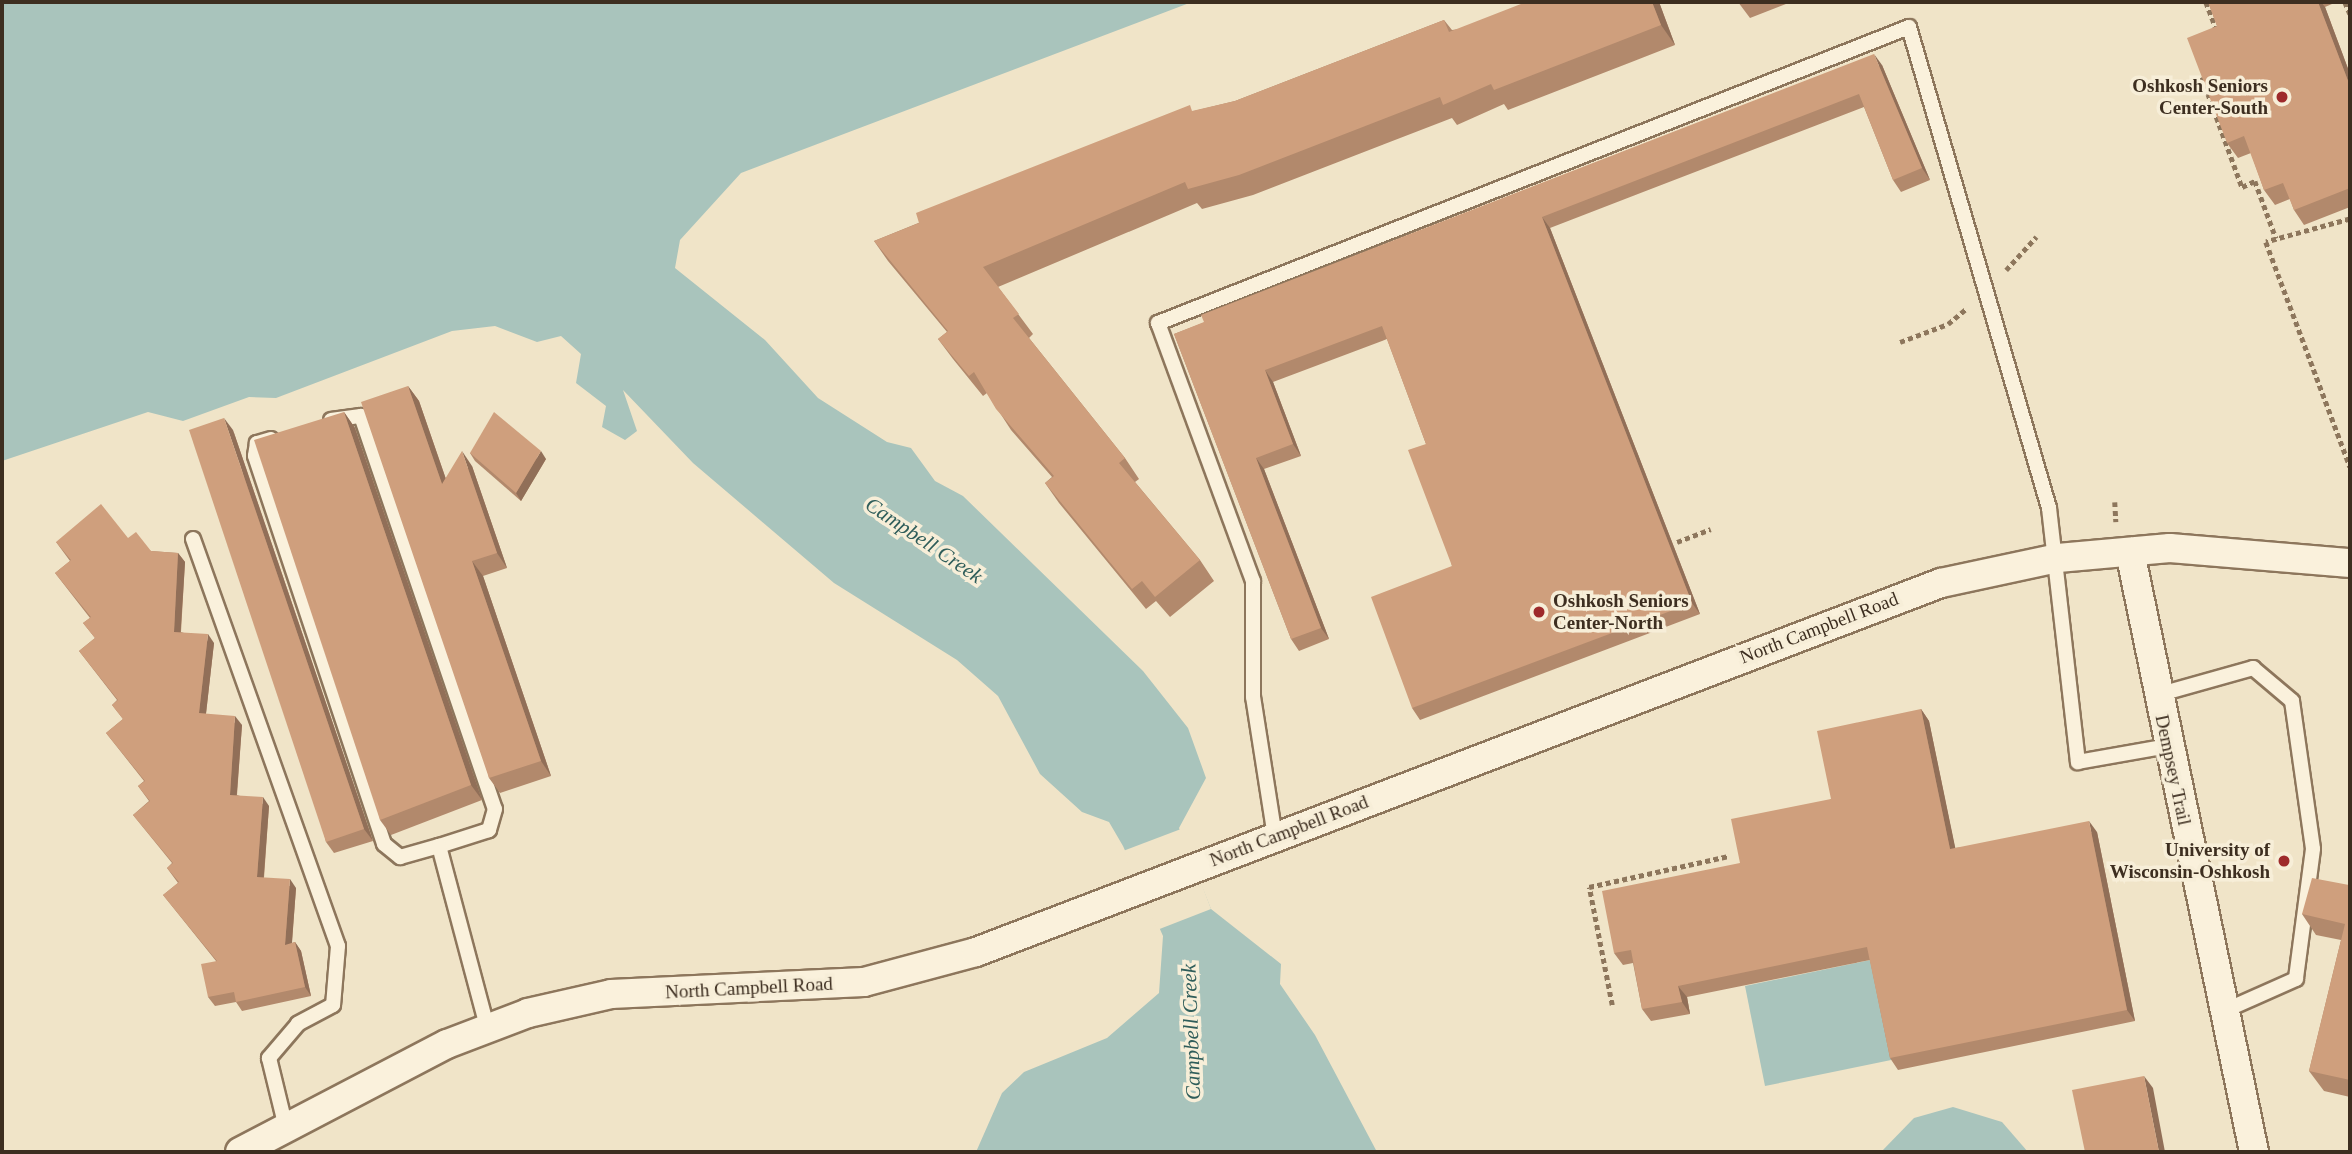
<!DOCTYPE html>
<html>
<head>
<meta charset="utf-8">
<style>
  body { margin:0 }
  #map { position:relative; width:2352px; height:1154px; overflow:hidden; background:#f0e4c8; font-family:Georgia,serif }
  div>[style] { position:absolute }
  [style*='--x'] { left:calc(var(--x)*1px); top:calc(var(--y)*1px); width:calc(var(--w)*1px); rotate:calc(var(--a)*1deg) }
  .water>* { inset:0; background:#a9c4bc }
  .pier>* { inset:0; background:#f0e4c8 }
  .path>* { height:4.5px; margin-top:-2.25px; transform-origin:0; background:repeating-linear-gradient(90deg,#8d765c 0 5px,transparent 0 8.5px) }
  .roads { filter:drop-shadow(2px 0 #8d765c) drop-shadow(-2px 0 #8d765c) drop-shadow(0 2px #8d765c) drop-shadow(0 -2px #8d765c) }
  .lane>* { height:14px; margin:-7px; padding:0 7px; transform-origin:7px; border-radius:7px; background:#faf1dc }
  .street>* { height:28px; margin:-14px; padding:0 14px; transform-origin:14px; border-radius:14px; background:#faf1dc }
  .wall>* { inset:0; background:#b2896c }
  .shaded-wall>* { inset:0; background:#916f58 }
  .building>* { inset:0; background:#cf9f7d }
  .dots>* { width:19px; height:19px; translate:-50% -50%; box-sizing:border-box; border:4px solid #f7eed8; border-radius:50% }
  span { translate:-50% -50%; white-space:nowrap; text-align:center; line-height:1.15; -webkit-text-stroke:7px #f7eed8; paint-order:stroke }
  .poi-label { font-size:19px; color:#3d2e20; font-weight:700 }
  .right { translate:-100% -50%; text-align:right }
  .left { translate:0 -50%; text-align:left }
  .street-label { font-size:19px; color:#3d2e20 }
  .water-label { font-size:21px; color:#2f5d5a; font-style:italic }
  .frame { position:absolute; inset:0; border:4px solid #3d2e20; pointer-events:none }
</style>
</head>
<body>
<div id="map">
  <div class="water">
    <div style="clip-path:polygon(2px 2px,1192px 2px,741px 173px,680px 240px,675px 268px,765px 340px,818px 398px,887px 442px,911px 448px,935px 481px,963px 496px,1143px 671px,1188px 728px,1206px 778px,1179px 828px,1211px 909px,1281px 964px,1280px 984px,1315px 1035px,1377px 1152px,976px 1152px,1002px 1093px,1024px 1072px,1107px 1038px,1159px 993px,1163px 936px,1123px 846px,1109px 822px,1082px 812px,1040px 774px,998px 696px,957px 660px,834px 583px,693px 463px,623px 390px,637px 431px,625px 440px,602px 427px,606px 406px,576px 383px,581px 354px,561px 336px,537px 342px,495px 326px,452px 331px,276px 398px,249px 397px,183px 421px,148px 412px,2px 461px)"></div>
    <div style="clip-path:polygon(1875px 959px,1896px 1059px,1765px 1086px,1745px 986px)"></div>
    <div style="clip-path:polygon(1953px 1107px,2002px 1122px,2028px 1152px,1881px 1152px,1914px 1118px)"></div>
  </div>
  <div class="pier">
    <div style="clip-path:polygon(1181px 829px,1211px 909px,1157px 930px,1123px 851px)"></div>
  </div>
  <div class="path">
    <div style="--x:2206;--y:2;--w:31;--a:69"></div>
    <div style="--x:2345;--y:2;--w:13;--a:67"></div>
    <div style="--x:2202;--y:77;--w:117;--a:70"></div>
    <div style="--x:2242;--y:187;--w:14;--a:-25"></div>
    <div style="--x:2255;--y:181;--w:61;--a:69.8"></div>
    <div style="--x:2350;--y:219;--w:87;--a:164.7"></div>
    <div style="--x:2266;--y:242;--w:240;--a:69.5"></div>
    <div style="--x:2006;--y:270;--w:45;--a:-47.7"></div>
    <div style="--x:1900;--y:342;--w:51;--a:-20.6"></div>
    <div style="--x:1948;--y:324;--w:25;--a:-40"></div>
    <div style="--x:2115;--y:502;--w:20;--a:87"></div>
    <div style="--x:1677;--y:542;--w:36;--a:-21"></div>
    <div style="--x:1612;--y:1005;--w:120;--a:-101"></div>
    <div style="--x:1589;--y:887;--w:143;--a:-12.5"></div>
  </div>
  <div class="roads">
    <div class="lane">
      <div style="--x:331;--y:420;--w:30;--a:-8"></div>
      <div style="--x:361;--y:416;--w:415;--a:71.2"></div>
      <div style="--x:495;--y:809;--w:22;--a:106"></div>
      <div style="--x:489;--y:830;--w:52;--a:162.3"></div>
      <div style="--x:271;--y:439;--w:15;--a:164"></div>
      <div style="--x:257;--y:443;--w:13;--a:99"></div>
      <div style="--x:255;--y:456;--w:409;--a:71.6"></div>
      <div style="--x:384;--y:844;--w:21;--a:39"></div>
      <div style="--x:400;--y:857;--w:41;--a:-15.8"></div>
      <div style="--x:439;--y:846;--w:187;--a:75.1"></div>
      <div style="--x:193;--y:539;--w:432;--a:70.4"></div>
      <div style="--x:338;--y:946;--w:59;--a:94.8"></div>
      <div style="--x:333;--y:1005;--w:40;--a:152"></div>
      <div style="--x:298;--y:1024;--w:45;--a:130.5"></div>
      <div style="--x:269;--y:1058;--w:72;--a:76.3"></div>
      <div style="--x:2157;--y:695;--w:100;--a:-15.7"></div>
      <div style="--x:2253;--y:668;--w:51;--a:40.2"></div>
      <div style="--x:2292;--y:701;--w:149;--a:81.9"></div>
      <div style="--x:2313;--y:849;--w:131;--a:97.5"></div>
      <div style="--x:2296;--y:979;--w:79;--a:156"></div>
      <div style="--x:1275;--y:837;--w:142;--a:-98.9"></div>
      <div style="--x:1253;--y:697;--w:116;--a:-90"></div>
      <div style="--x:1253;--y:581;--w:275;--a:-110.2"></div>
      <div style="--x:1158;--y:323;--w:807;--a:-21.51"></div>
      <div style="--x:1909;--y:27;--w:501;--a:73.77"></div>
      <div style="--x:2049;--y:508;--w:256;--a:83.5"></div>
      <div style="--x:2078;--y:762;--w:91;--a:-10.1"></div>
    </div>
    <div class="street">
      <div style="--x:2130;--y:552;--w:613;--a:78.32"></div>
      <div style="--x:240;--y:1152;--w:233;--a:-27.6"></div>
      <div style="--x:447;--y:1044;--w:87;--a:-20.9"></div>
      <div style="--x:528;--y:1013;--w:85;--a:-12.9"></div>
      <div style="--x:611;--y:994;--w:253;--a:-2.7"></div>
      <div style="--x:864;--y:982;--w:116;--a:-15"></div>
      <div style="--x:976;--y:952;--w:1033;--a:-20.93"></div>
      <div style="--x:1941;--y:583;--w:120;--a:-12.1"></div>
      <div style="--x:2058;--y:558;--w:112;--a:-5.1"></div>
      <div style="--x:2170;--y:548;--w:181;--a:4.8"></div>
    </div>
  </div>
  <div class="wall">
    <div style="clip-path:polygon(1659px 2px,1675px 45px,1508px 110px,1504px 104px,1457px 125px,1452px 118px,1253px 195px,1202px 209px,1197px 203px,998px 287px,1033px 334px,1029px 338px,1125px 458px,1139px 479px,1135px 482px,1200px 560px,1214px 581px,1170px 617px,1156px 601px,1146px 609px,1059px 503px,1045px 483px,1052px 477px,1011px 430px,987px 393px,983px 396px,953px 359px,938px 339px,947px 332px,888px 261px,874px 241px,1194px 111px,1235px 101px,1444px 20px,1452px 30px)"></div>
    <div style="clip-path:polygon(1738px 2px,1791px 2px,1750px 18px)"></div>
    <div style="clip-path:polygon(2208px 2px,2331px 2px,2332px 4px,2325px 7px,2350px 74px,2350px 207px,2304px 225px,2294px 210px,2290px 199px,2275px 205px,2264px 190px,2251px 153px,2238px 158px,2227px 143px,2217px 26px)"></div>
    <div style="clip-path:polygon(1882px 65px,1930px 180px,1901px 192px,1893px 180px,1864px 107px,1550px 228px,1700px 614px,1420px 720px,1412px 708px,1452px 566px,1426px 444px,1387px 339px,1273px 382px,1301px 456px,1264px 469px,1329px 639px,1299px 651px,1291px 639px,1174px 334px)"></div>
    <div style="clip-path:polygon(408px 386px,419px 401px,446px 479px,472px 466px,507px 568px,483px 576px,551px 776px,500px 793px,489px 778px)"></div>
    <div style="clip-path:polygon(344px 412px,355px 428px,482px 800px,391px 835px,380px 820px)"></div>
    <div style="clip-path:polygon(233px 430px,373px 841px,334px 853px,326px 842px)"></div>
    <div style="clip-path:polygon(470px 453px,546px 459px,521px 501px,475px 461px)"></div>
    <div style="clip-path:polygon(128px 538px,151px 551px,178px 553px,185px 562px,181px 632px,214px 643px,206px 714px,242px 725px,237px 795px,269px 806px,264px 878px,296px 888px,292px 943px,295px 942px,301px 951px,311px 996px,242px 1011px,236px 1002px,215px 1006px,208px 997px,216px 961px,163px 895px,178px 883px,167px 868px,172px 863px,133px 815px,149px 801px,138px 786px,144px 781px,106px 733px,123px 719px,112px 705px,117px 700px,79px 651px,95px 638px,83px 623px,90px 618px,55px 573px,70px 561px,56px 542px)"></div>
    <div style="clip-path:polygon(1921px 709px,1929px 721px,1955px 848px,2097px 832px,2135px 1021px,1898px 1070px,1890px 1058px,1870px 960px,1687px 997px,1690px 1014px,1651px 1021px,1642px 1009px,1633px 963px,1623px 965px,1614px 953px,1831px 799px)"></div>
    <div style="clip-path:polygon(2350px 880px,2350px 1097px,2324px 1091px,2309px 1071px,2341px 940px,2316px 935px,2302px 914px,2349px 885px)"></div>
  </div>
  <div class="shaded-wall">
    <div style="clip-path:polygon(1652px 2px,1659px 2px,1675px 45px,1661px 25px)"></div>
    <div style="clip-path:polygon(2318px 2px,2321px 2px,2325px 7px,2350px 74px,2350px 86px)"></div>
    <div style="clip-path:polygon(1874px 54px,1882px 65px,1930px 180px,1922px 168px)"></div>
    <div style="clip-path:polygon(1542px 217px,1550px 228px,1700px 614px,1692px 603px)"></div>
    <div style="clip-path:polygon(1265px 370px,1273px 382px,1301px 456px,1293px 444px)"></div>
    <div style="clip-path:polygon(408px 386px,419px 401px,453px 500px,442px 484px)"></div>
    <div style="clip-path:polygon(344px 412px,355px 428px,482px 800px,471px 785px)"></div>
    <div style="clip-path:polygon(224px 418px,233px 430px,373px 841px,364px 829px)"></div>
    <div style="clip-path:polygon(462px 451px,472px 466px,507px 568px,497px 553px)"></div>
    <div style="clip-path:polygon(541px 451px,546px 459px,521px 501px,516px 493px)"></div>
    <div style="clip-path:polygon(1256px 458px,1264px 469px,1329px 639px,1321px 628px)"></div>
    <div style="clip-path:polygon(178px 553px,185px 562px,180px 641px,174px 632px)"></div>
    <div style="clip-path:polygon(472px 561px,483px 576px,551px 776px,541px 761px)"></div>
    <div style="clip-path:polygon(208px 634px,214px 643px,205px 722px,199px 713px)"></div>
    <div style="clip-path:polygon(1921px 709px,1929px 721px,1958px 861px,1950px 849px)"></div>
    <div style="clip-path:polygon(235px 716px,242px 725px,236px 804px,230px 795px)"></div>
    <div style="clip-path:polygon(263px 797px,269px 806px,263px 886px,257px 877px)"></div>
    <div style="clip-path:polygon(2089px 821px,2097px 832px,2135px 1021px,2127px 1010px)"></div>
    <div style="clip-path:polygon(290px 879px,296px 888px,291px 954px,285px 945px)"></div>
    <div style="clip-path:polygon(295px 942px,301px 951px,311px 996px,305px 987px)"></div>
    <div style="clip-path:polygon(1678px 986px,1687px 997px,1690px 1014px,1682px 1002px)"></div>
    <div style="clip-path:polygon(2144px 1076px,2153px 1088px,2165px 1152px,2159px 1152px)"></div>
  </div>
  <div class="building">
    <div style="clip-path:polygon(1526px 2px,1652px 2px,1661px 25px,1494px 90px,1491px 84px,1443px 105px,1440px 97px,1239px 175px,1188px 189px,1185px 182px,983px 267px,1019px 314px,1013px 318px,1125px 458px,1119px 463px,1200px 560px,1155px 597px,1142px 581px,1132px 589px,1045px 483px,1054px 476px,996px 409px,974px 372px,969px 376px,938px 339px,948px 331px,874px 241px,919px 223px,916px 213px,1190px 105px,1192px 111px,1235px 101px,1444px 20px,1449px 32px)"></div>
    <div style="clip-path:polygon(2208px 2px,2318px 2px,2350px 86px,2350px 188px,2294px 210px,2283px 183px,2264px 190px,2244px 136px,2227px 143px,2187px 38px,2217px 26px)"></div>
    <div style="clip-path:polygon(1874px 54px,1922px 168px,1893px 180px,1859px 94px,1542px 217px,1692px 603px,1412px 708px,1371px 597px,1452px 566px,1408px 450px,1426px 444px,1382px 326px,1265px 370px,1293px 444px,1256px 458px,1321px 628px,1291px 639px,1174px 334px,1204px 322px,1201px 315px)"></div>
    <div style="clip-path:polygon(408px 386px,442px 484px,462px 451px,497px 553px,472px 561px,541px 761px,489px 778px,361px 402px)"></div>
    <div style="clip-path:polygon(344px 412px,471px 785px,380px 820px,254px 440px)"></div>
    <div style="clip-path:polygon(494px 412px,541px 451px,516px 493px,470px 453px)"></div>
    <div style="clip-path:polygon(224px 418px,364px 829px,326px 842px,189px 430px)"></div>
    <div style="clip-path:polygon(101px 504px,128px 538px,136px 532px,151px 551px,178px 553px,174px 632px,208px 634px,199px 713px,235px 716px,230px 795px,263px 797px,257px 877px,290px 879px,285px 945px,295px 942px,305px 987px,236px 1002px,234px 992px,208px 997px,201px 964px,217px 961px,163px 895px,179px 882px,167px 868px,173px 863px,133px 815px,150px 801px,138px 786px,145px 781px,106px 733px,123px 719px,112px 705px,118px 700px,79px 651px,95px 638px,83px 623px,91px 617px,55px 573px,71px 560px,56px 542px)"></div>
    <div style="clip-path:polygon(1921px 709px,1950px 849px,2089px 821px,2127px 1010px,1890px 1058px,1867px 947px,1678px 986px,1682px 1002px,1642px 1009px,1631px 950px,1614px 953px,1602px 891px,1740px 863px,1731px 819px,1831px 799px,1817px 731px)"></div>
    <div style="clip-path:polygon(2312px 878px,2349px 885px,2350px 880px,2350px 1080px,2309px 1071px,2345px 924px,2302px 914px)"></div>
    <div style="clip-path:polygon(2144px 1076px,2159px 1152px,2085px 1152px,2072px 1090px)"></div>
  </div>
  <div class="dots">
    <div style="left:2282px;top:97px;background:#9e2a2b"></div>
    <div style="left:1539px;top:612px;background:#9e2a2b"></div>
    <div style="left:2284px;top:861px;background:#9e2a2b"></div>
  </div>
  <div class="poi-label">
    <span class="right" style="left:2268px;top:97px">Oshkosh Seniors<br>Center-South</span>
    <span class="left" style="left:1553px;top:612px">Oshkosh Seniors<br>Center-North</span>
    <span class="right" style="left:2270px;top:861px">University of<br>Wisconsin-Oshkosh</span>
  </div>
  <div class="street-label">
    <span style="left:1819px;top:628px;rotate:-21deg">North Campbell Road</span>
    <span style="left:2173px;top:770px;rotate:78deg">Dempsey Trail</span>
    <span style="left:1289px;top:831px;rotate:-21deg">North Campbell Road</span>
    <span style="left:749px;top:988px;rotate:-3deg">North Campbell Road</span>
  </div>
  <div class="water-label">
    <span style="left:924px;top:540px;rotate:34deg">Campbell Creek</span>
    <span style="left:1191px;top:1032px;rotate:-92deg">Campbell Creek</span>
  </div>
  <div class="frame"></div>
</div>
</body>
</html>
